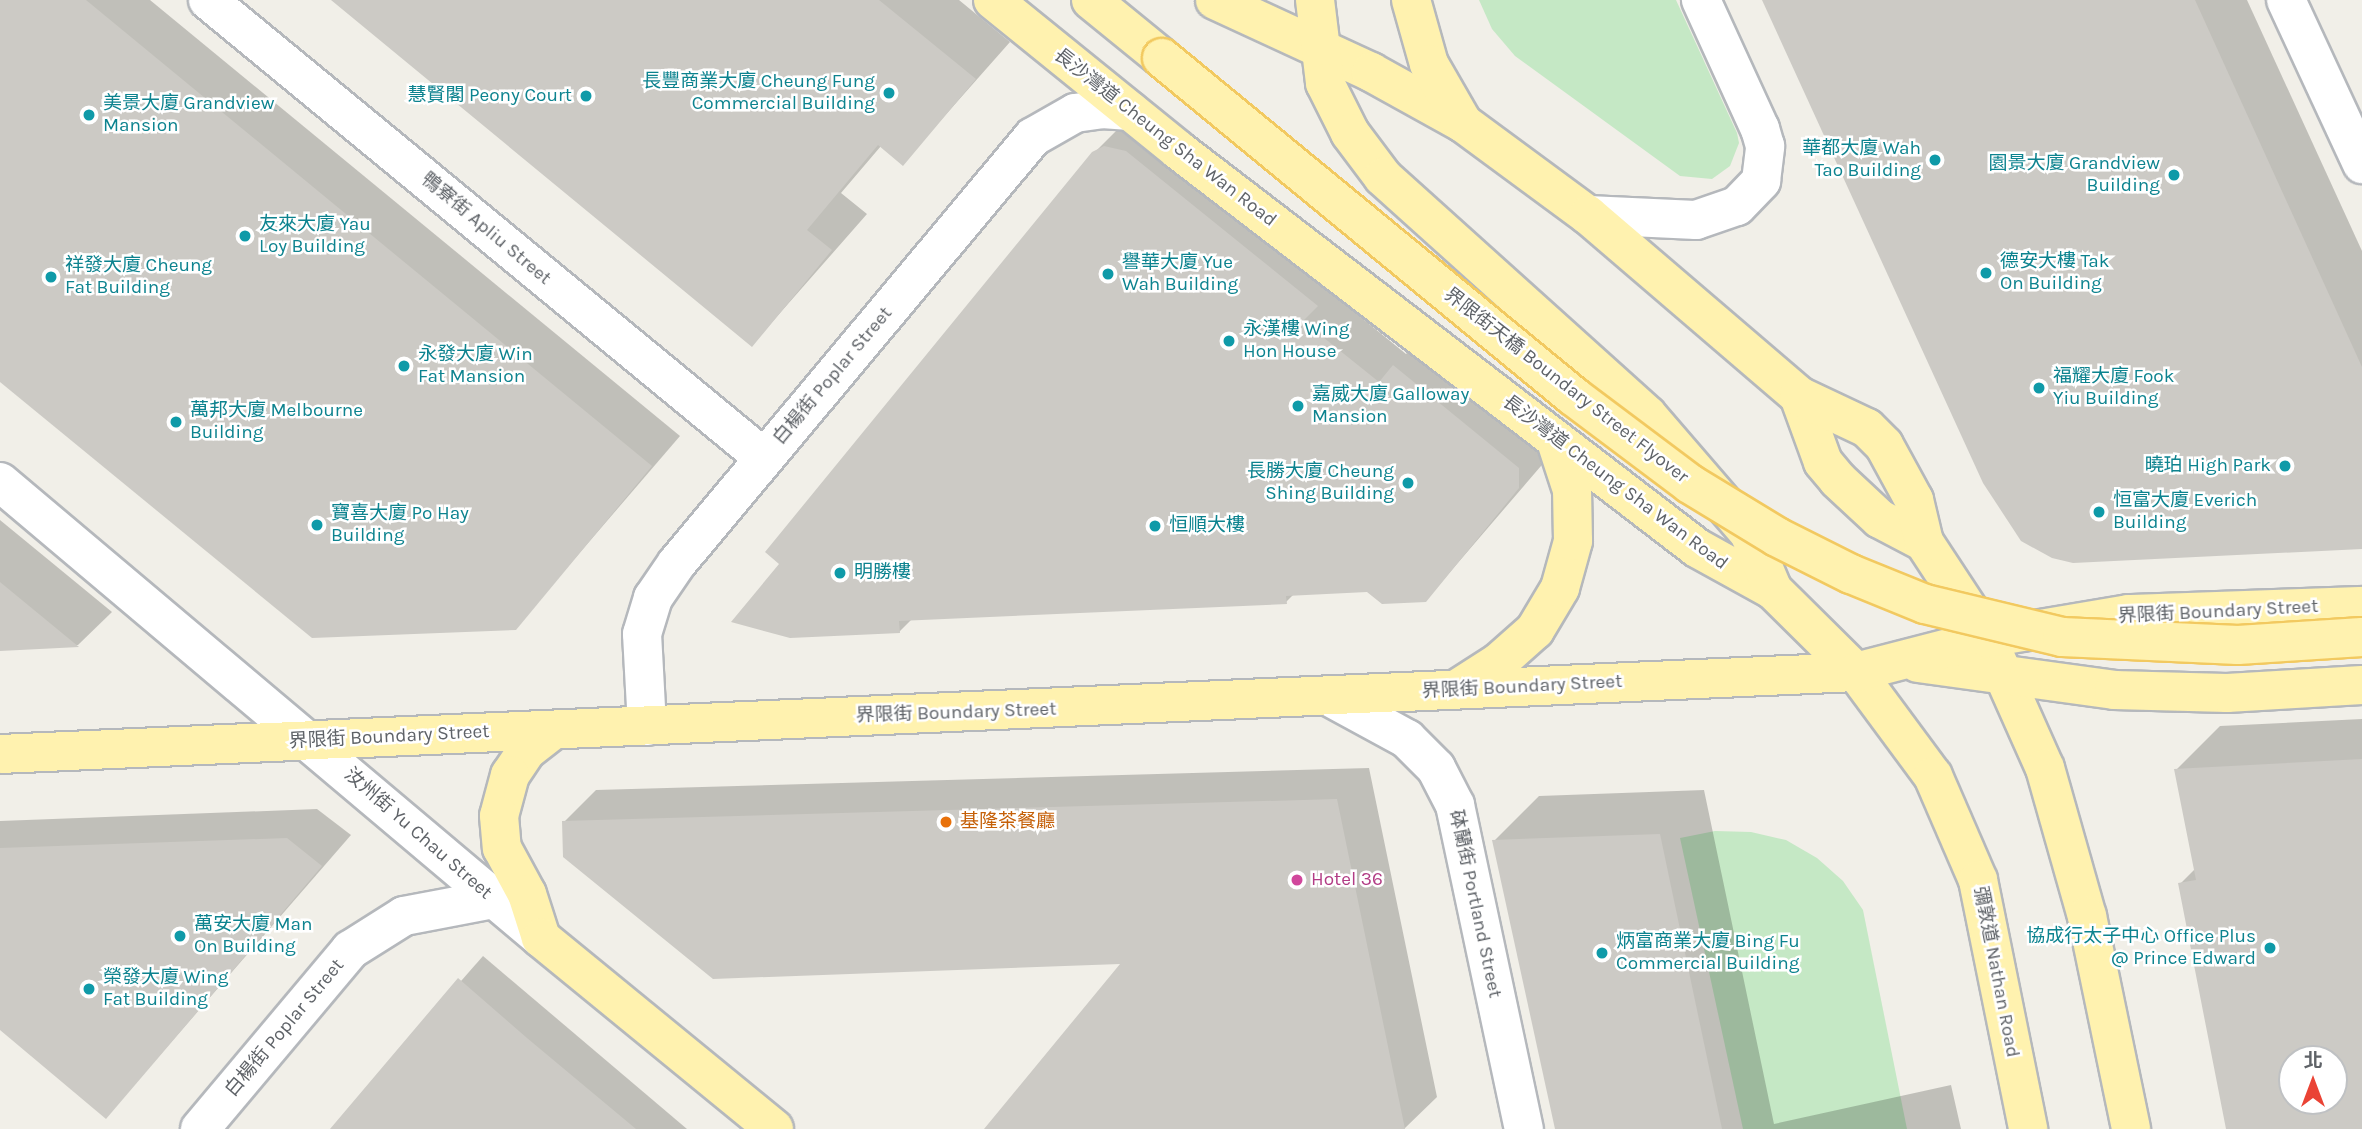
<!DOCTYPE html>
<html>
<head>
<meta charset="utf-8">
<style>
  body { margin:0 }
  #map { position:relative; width:2362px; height:1129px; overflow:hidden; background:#f1efe8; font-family:Karla,"Noto Sans TC",sans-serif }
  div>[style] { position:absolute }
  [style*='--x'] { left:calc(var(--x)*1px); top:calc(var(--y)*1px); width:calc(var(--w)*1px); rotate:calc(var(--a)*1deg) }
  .green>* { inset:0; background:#c5e8c5 }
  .shadow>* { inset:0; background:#0003 }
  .building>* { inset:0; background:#cccac5 }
  .roads { filter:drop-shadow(2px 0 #b5b8bc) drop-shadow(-2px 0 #b5b8bc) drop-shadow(0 2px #b5b8bc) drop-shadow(0 -2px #b5b8bc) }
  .minor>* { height:38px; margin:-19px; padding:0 19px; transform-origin:19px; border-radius:19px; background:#fff }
  .major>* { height:38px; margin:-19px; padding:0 19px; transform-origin:19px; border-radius:19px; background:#fff2af }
  .bridges { filter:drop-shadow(2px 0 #f2c960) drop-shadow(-2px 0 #f2c960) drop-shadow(0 2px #f2c960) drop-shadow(0 -2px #f2c960) }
  .major-bridge>* { height:38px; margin:-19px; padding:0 19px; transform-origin:19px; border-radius:19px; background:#fff2af }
  .dots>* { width:19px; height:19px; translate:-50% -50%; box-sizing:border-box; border:4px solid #fff; border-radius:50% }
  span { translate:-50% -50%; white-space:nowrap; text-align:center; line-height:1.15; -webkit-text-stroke:5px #fff; paint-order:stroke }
  .culture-label { font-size:19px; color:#0d838f }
  .right { translate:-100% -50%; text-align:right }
  .left { translate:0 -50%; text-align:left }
  .street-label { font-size:19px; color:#5f6368 }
  .food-label { font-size:19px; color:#c56008 }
  .hotel-label { font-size:19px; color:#b23c85 }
  .north { position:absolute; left:2278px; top:1045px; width:70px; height:70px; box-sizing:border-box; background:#fff; border:2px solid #bfc1c3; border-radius:50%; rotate:0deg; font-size:19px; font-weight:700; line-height:28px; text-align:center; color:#5f6368 }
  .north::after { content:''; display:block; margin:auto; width:24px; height:32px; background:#ea4335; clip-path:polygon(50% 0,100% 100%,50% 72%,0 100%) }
</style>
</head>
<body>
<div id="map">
  <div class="green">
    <div style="clip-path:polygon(1479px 0,1676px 0,1737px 133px,1739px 143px,1730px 166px,1712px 179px,1680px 176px,1515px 56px,1492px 29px)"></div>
    <div style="clip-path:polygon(1715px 831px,1751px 832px,1786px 840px,1817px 858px,1843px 881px,1863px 910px,1907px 1129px,1743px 1129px,1680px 838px)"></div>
  </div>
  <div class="shadow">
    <div style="clip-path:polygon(0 0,150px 0,680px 436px,515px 628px,0 379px)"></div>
    <div style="clip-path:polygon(333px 0,959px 0,1010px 42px,902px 164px,881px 146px,841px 193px,867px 214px,752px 345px)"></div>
    <div style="clip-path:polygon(1764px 0,2247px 0,2362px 251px,2362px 547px)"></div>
    <div style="clip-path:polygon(1123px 124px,1344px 277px,1330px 292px,1406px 354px,1422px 338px,1547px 439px,1547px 459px,1426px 600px,1367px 590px,1294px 594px,1286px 602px,912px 619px,899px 632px,782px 564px,1094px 153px)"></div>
    <div style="clip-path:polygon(0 520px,112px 612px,78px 645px,0 649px)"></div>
    <div style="clip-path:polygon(evenodd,2362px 719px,2362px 1129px,2229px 1129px,2180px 884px,2196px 868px,2176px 770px,2220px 726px,2362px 719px,2292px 1059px,2334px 1059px,2334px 1101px,2292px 1101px,2292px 1059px)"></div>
    <div style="clip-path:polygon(1369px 768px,1437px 1097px,1404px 1129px,986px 1129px,1124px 963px,564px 822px,596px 790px)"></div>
    <div style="clip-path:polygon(1704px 790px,1774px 1124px,1951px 1085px,1961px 1129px,1556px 1129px,1494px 841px,1539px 796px)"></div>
    <div style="clip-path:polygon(317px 809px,351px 835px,106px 1117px,0 1029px,0 821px)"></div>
    <div style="clip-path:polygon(483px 956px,687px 1129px,331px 1129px)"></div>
  </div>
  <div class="building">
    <div style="clip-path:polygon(0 0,86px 0,652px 466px,516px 630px,312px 638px,0 382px)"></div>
    <div style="clip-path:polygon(331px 0,879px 0,976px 79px,903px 166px,878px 145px,807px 230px,832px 250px,752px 347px)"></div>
    <div style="clip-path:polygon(1762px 0,2195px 0,2362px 367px,2362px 549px,2073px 563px,2052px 558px,2021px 541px,1983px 483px)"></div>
    <div style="clip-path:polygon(1104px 146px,1126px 151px,1318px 306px,1303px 321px,1379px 382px,1393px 365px,1519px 468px,1519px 488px,1426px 602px,1382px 604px,1367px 592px,1286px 596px,1287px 604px,899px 621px,900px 633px,790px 638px,731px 622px,779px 564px,765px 552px,1092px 152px)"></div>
    <div style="clip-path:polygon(0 582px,79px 647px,0 651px)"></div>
    <div style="clip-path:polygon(evenodd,2362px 759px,2362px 1129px,2226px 1129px,2178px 883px,2196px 880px,2174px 769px,2362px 759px,2292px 1059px,2334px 1059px,2334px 1101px,2292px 1101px,2292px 1059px)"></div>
    <div style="clip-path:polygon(1337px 799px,1405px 1129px,984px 1129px,1120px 964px,713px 979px,563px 857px,562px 821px)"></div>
    <div style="clip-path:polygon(1660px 834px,1722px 1129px,1555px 1129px,1492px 840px)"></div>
    <div style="clip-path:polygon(287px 838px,322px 866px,106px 1119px,0 1030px,0 848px)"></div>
    <div style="clip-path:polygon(458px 978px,527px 1038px,636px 1129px,330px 1129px)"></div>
  </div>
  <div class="roads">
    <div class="minor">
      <div style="--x:208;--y:0;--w:720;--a:39.48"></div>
      <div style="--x:2286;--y:0;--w:181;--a:65.1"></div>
      <div style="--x:1588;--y:215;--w:108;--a:2.7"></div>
      <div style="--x:1696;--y:220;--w:43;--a:-18.9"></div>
      <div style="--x:1737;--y:206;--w:35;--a:-46"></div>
      <div style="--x:1761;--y:181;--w:35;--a:-83"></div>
      <div style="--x:1765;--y:146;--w:18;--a:-106"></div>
      <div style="--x:1760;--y:129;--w:142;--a:-114.6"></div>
      <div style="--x:0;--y:482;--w:708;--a:40.13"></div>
      <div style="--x:1330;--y:697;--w:88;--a:28.6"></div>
      <div style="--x:1407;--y:739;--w:41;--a:45"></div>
      <div style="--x:1436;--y:768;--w:42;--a:62.8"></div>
      <div style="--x:1455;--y:805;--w:331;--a:78"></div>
      <div style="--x:647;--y:726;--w:92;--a:-93.1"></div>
      <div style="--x:642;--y:634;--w:38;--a:-73"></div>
      <div style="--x:653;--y:598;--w:42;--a:-55.6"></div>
      <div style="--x:677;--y:563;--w:555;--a:-50.12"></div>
      <div style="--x:1033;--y:137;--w:48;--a:-29.7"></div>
      <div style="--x:1075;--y:113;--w:27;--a:-8"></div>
      <div style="--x:1102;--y:109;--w:28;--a:4"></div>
      <div style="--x:200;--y:1129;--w:234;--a:-50"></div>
      <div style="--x:350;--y:950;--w:64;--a:-32.2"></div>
      <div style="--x:404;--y:916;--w:92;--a:-10.7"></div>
    </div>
    <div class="major">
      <div style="--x:993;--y:0;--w:238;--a:39"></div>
      <div style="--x:1178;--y:150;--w:654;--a:37.48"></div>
      <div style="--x:1697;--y:548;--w:87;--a:28.9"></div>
      <div style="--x:1773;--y:590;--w:117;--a:44.7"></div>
      <div style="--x:1856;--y:672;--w:129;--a:53.5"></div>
      <div style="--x:1933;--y:776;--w:113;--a:66.6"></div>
      <div style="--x:1978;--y:880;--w:254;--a:78.6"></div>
      <div style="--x:1091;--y:0;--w:92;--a:39.2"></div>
      <div style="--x:1215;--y:0;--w:172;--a:24.8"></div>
      <div style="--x:1371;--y:72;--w:105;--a:29"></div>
      <div style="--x:1463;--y:123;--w:155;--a:36.4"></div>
      <div style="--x:1588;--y:215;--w:278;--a:40.6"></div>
      <div style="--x:1799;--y:396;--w:70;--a:70"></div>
      <div style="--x:1823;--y:462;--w:23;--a:50"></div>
      <div style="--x:1838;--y:480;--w:57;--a:42.9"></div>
      <div style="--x:1880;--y:519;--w:50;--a:27.6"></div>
      <div style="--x:1924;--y:542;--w:115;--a:56.7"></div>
      <div style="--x:1987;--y:638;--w:142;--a:66"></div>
      <div style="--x:2045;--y:768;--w:154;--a:74.2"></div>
      <div style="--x:2087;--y:916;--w:217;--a:78.3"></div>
      <div style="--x:1315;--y:0;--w:84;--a:83.1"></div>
      <div style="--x:1325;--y:83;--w:56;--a:63.4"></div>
      <div style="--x:1350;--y:133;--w:55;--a:53.1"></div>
      <div style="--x:1383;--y:177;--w:355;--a:42"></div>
      <div style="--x:1647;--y:415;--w:156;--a:49.2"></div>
      <div style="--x:1749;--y:533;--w:62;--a:67.2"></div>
      <div style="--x:1411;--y:0;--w:66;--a:74.3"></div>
      <div style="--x:1429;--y:64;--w:68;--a:60"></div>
      <div style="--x:1799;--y:396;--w:75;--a:25.2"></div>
      <div style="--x:1867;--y:428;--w:24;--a:45"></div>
      <div style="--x:1884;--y:445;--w:63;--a:61.4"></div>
      <div style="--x:1914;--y:500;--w:43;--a:76.6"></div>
      <div style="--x:1918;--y:663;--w:198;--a:7.8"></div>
      <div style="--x:2114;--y:690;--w:113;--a:1.5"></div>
      <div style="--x:2227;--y:693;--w:135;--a:-3.4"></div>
      <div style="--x:1457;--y:689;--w:50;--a:-32.7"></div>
      <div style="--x:1499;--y:662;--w:48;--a:-41.6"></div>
      <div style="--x:1535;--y:630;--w:49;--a:-59.2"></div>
      <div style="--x:1560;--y:588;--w:49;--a:-74.5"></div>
      <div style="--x:1573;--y:541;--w:51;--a:-91.1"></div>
      <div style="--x:1572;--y:490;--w:52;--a:-108.1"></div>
      <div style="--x:553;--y:730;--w:33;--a:142"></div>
      <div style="--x:527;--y:750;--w:30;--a:124"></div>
      <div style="--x:510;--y:775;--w:42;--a:105"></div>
      <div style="--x:499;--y:816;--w:32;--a:85"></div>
      <div style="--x:502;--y:848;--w:52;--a:61.5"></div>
      <div style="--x:527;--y:894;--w:46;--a:72.3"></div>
      <div style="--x:541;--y:938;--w:301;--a:39.3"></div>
      <div style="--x:0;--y:754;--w:1858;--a:-2.53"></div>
      <div style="--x:1856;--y:672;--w:135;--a:-14.5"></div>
      <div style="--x:1987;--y:638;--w:144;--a:-9.6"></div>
      <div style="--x:2129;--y:614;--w:233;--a:-2"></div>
    </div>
  </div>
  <div class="bridges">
    <div class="major-bridge">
      <div style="--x:1162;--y:58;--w:532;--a:39.43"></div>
      <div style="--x:1573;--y:396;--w:146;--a:36.9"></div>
      <div style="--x:1690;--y:484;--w:102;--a:31.3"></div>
      <div style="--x:1777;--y:537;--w:83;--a:26.6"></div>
      <div style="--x:1851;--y:574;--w:80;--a:22.1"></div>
      <div style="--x:1925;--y:604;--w:141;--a:13.5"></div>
      <div style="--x:2062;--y:637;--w:176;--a:2.6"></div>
      <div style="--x:2238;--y:645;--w:124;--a:-3.7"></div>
    </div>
  </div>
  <div class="dots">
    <div style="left:889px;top:93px;background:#0f9aa8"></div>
    <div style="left:586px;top:96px;background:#0f9aa8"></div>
    <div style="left:89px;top:115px;background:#0f9aa8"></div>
    <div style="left:1935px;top:160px;background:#0f9aa8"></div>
    <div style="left:2174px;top:175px;background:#0f9aa8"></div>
    <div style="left:245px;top:236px;background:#0f9aa8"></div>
    <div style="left:1986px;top:273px;background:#0f9aa8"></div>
    <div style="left:1108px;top:274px;background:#0f9aa8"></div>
    <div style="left:51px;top:277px;background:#0f9aa8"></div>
    <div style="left:1229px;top:341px;background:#0f9aa8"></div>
    <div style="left:404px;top:366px;background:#0f9aa8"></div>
    <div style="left:2039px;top:388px;background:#0f9aa8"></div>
    <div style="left:1298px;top:406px;background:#0f9aa8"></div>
    <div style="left:176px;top:422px;background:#0f9aa8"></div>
    <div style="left:2285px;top:466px;background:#0f9aa8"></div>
    <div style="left:1408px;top:483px;background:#0f9aa8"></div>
    <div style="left:2099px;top:512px;background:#0f9aa8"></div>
    <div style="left:317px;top:525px;background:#0f9aa8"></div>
    <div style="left:1155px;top:526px;background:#0f9aa8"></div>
    <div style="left:840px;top:573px;background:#0f9aa8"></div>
    <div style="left:946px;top:822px;background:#e8710a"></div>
    <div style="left:1297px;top:880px;background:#d1479c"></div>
    <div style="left:180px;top:936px;background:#0f9aa8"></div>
    <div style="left:2270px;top:948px;background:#0f9aa8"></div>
    <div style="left:1602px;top:953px;background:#0f9aa8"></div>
    <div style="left:89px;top:989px;background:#0f9aa8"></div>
  </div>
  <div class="culture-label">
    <span class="right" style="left:875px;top:93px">長豐商業大廈 Cheung Fung<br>Commercial Building</span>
    <span class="right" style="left:572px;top:96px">慧賢閣 Peony Court</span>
    <span class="left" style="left:103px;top:115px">美景大廈 Grandview<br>Mansion</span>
    <span class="right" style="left:1921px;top:160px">華都大廈 Wah<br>Tao Building</span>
    <span class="right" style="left:2160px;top:175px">園景大廈 Grandview<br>Building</span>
    <span class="left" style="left:259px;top:236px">友來大廈 Yau<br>Loy Building</span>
    <span class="left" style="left:2000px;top:273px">德安大樓 Tak<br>On Building</span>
    <span class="left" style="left:1122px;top:274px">譽華大廈 Yue<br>Wah Building</span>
    <span class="left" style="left:65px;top:277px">祥發大廈 Cheung<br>Fat Building</span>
    <span class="left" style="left:1243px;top:341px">永漢樓 Wing<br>Hon House</span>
    <span class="left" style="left:418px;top:366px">永發大廈 Win<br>Fat Mansion</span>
    <span class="left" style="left:2053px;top:388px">福耀大廈 Fook<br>Yiu Building</span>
    <span class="left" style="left:1312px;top:406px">嘉威大廈 Galloway<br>Mansion</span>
    <span class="left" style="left:190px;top:422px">萬邦大廈 Melbourne<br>Building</span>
    <span class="right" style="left:2271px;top:466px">曉珀 High Park</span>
    <span class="right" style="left:1394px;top:483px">長勝大廈 Cheung<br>Shing Building</span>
    <span class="left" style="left:2113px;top:512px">恒富大廈 Everich<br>Building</span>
    <span class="left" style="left:331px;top:525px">寶喜大廈 Po Hay<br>Building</span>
    <span class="left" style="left:1169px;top:526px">恒順大樓</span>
    <span class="left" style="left:854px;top:573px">明勝樓</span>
    <span class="left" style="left:194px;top:936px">萬安大廈 Man<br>On Building</span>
    <span class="right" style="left:2256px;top:948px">協成行太子中心 Office Plus<br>@ Prince Edward</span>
    <span class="left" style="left:1616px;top:953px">炳富商業大廈 Bing Fu<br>Commercial Building</span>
    <span class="left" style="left:103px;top:989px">榮發大廈 Wing<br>Fat Building</span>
  </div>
  <div class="street-label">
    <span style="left:1165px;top:138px;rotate:38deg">長沙灣道 Cheung Sha Wan Road</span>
    <span style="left:486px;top:229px;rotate:40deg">鴨寮街 Apliu Street</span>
    <span style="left:833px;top:376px;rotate:-50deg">白楊街 Poplar Street</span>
    <span style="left:1566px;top:386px;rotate:38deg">界限街天橋 Boundary Street Flyover</span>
    <span style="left:1615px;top:483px;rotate:37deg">長沙灣道 Cheung Sha Wan Road</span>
    <span style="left:2218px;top:612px;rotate:-3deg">界限街 Boundary Street</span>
    <span style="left:1522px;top:687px;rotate:-3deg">界限街 Boundary Street</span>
    <span style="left:956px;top:713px;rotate:-2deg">界限街 Boundary Street</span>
    <span style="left:389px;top:737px;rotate:-3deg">界限街 Boundary Street</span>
    <span style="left:418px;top:834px;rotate:41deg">汝州街 Yu Chau Street</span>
    <span style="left:1475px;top:904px;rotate:78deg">砵蘭街 Portland Street</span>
    <span style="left:1996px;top:972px;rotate:79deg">彌敦道 Nathan Road</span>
    <span style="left:285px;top:1028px;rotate:-50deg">白楊街 Poplar Street</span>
  </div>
  <div class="food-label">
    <span class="left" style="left:960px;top:822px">基隆茶餐廳</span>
  </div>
  <div class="hotel-label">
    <span class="left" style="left:1311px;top:880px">Hotel 36</span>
  </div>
  <div class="north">北</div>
</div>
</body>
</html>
